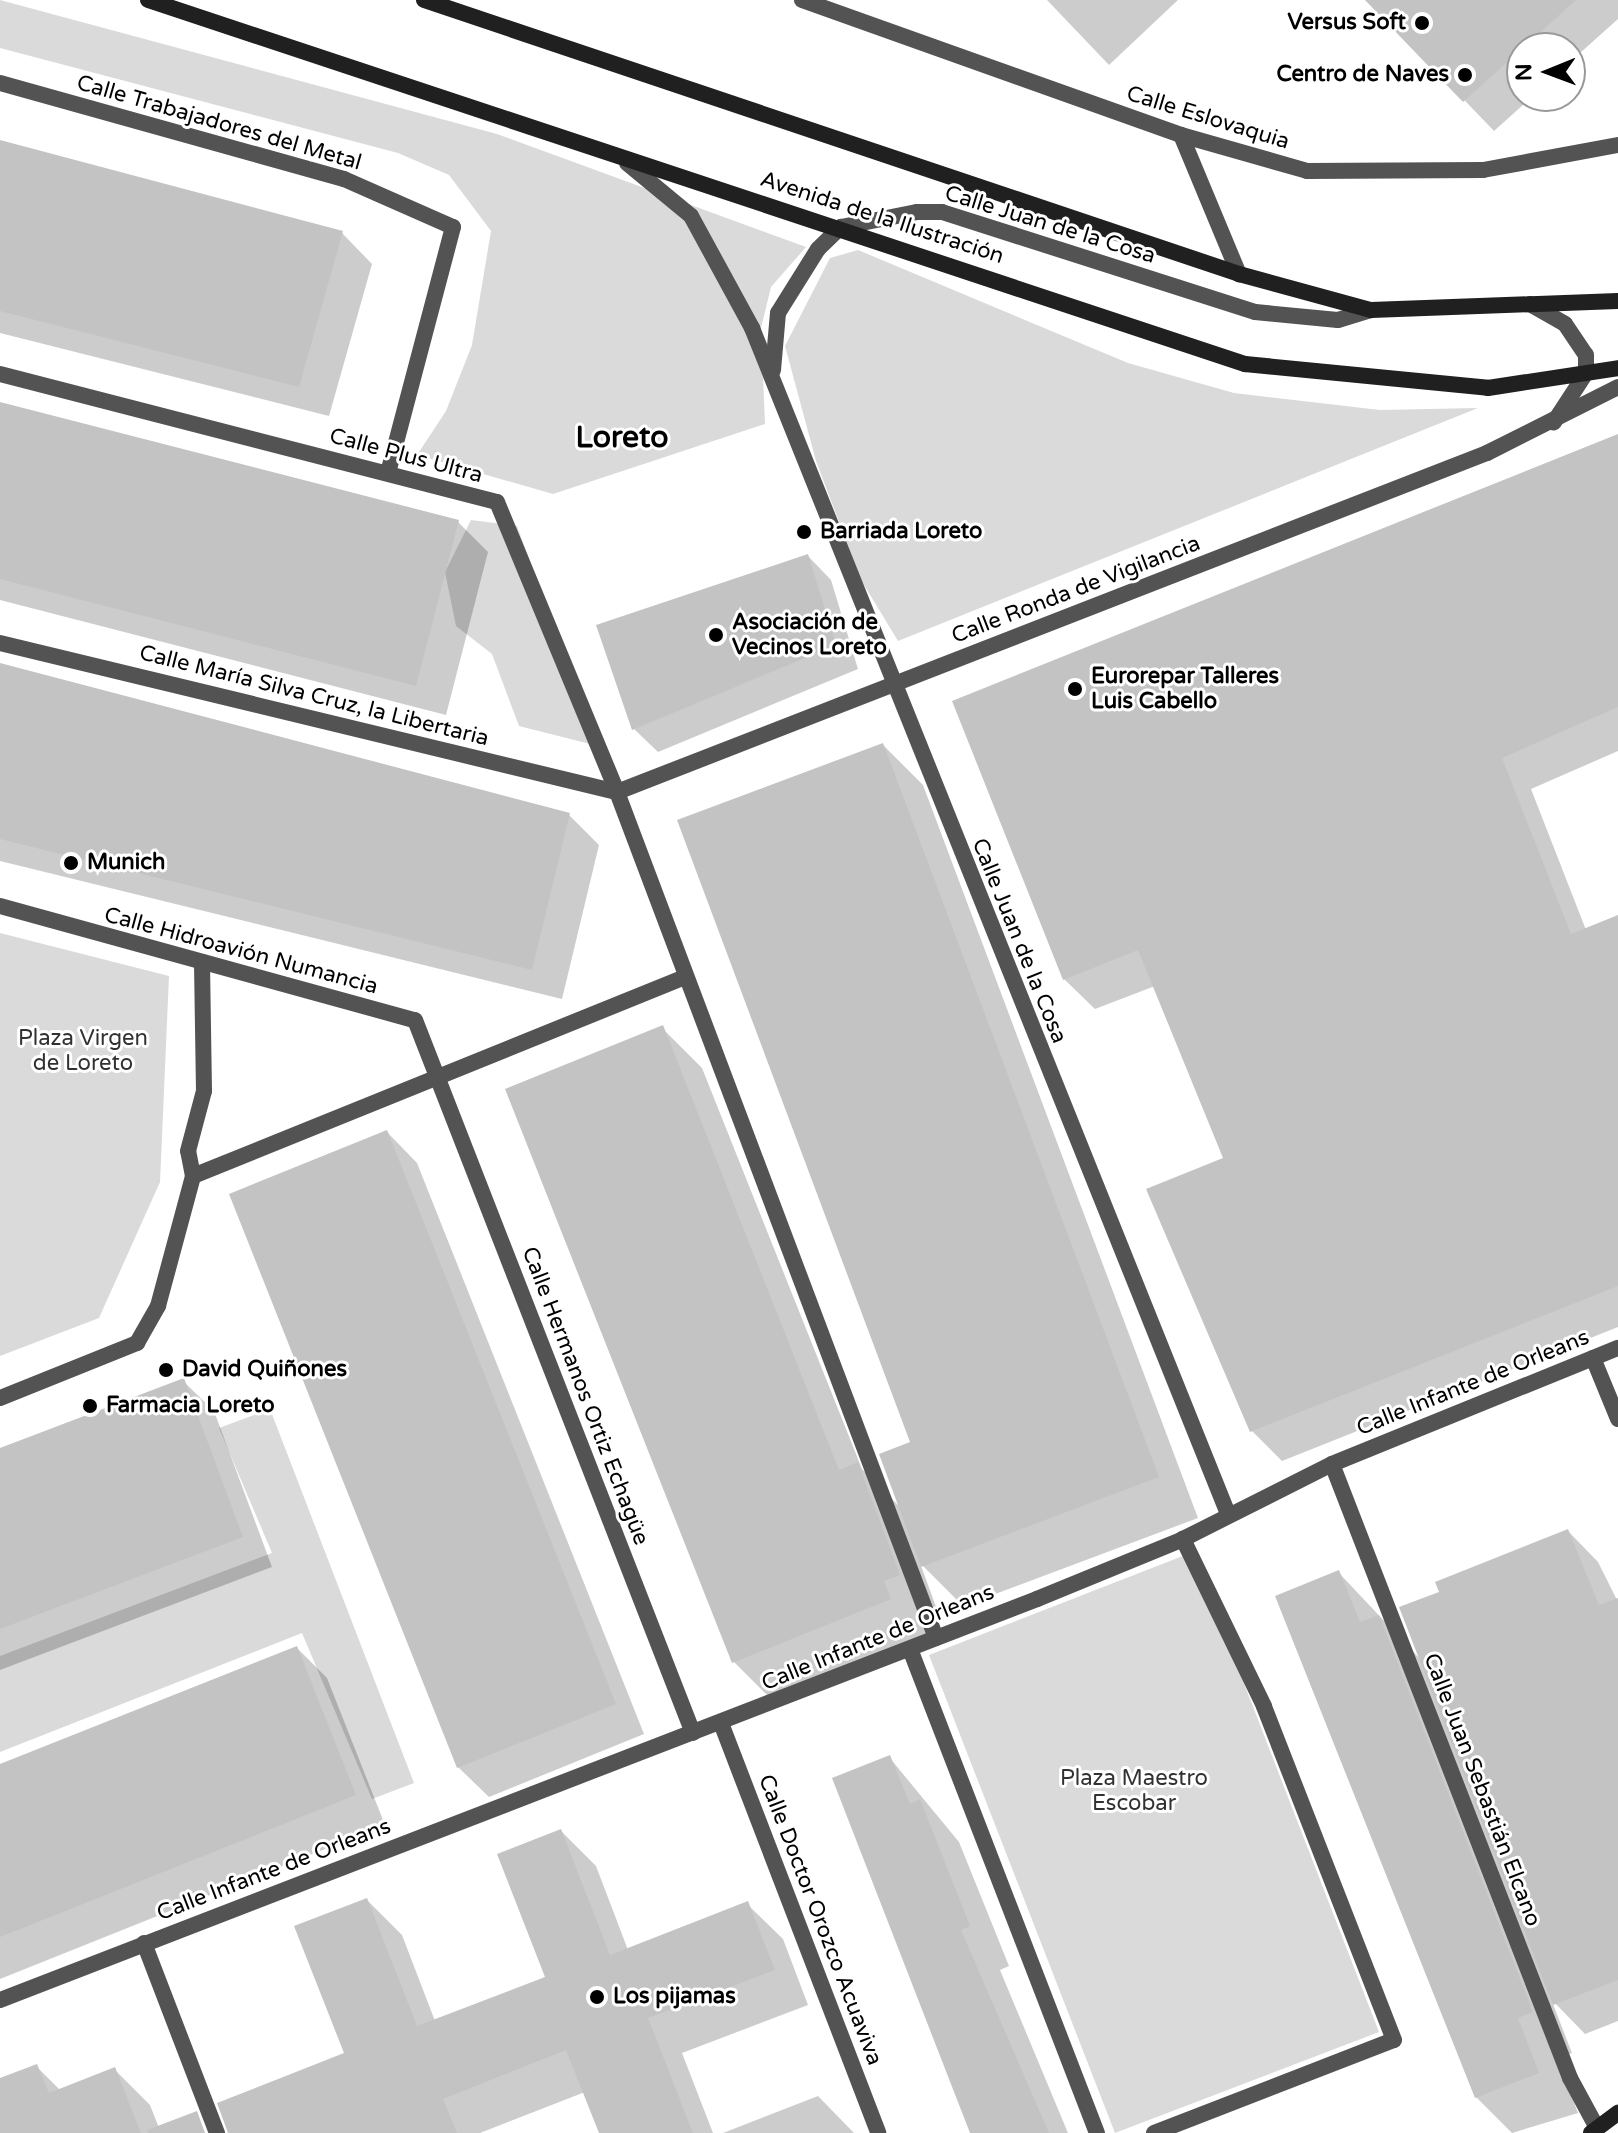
<!DOCTYPE html>
<html>
<head>
<meta charset="utf-8">
<style>
  body { margin:0 }
  #map { position:relative; width:1618px; height:2133px; overflow:hidden; background:#fff; font-family:"Varela Round",sans-serif }
  div>[style] { position:absolute }
  [style*='--x'] { left:calc(var(--x)*1px); top:calc(var(--y)*1px); width:calc(var(--w)*1px); rotate:calc(var(--a)*1deg) }
  .green>* { inset:0; background:#dadada }
  .shadow>* { inset:0; background:#0003 }
  .building>* { inset:0; background:#c3c3c3 }
  .lane>* { height:16px; margin:-8px; padding:0 8px; transform-origin:8px; border-radius:8px; background:#535353 }
  .street>* { height:16px; margin:-8px; padding:0 8px; transform-origin:8px; border-radius:8px; background:#535353 }
  .secondary>* { height:16px; margin:-8px; padding:0 8px; transform-origin:8px; border-radius:8px; background:#202020 }
  .dots>* { width:22px; height:22px; translate:-50% -50%; box-sizing:border-box; border:4px solid #fff; border-radius:50% }
  span { translate:-50% -50%; white-space:nowrap; text-align:center; line-height:1.15; -webkit-text-stroke:6px #fff; paint-order:stroke }
  .poi-label { font-size:22px; color:#000; font-weight:700 }
  .right { translate:-100% -50%; text-align:right }
  .left { translate:0 -50%; text-align:left }
  .street-label { font-size:22px; color:#000 }
  .park-label { font-size:22px; color:#313131 }
  .district-label { font-size:30px; color:#000; font-weight:700 }
  .north { position:absolute; left:1506px; top:32px; width:80px; height:80px; box-sizing:border-box; background:#fff; border:2px solid #999; border-radius:50%; rotate:269deg; font-size:22px; font-weight:700; line-height:32px; text-align:center; color:#000 }
  .north::after { content:''; display:block; margin:auto; width:28px; height:36px; background:#000; clip-path:polygon(50% 0,100% 100%,50% 72%,0 100%) }
</style>
</head>
<body>
<div id="map">
  <div class="green">
    <div style="clip-path:polygon(0 0,497px 134px,806px 247px,771px 287px,761px 328px,765px 424px,553px 494px,417px 455px,446px 411px,472px 345px,491px 231px,449px 175px,398px 153px,0 48px)"></div>
    <div style="clip-path:polygon(858px 250px,1128px 363px,1234px 393px,1380px 410px,1478px 408px,898px 641px,861px 580px,816px 461px,785px 346px,830px 258px)"></div>
    <div style="clip-path:polygon(471px 520px,517px 526px,598px 746px,519px 726px,492px 654px,456px 626px,445px 572px)"></div>
    <div style="clip-path:polygon(0 933px,169px 976px,160px 1182px,99px 1318px,0 1356px)"></div>
    <div style="clip-path:polygon(270px 1409px,414px 1783px,372px 1799px,302px 1633px,0 1752px,0 1656px,272px 1553px,219px 1428px)"></div>
    <div style="clip-path:polygon(1193px 1552px,1379px 2032px,1115px 2133px,929px 1655px)"></div>
  </div>
  <div class="shadow">
    <div style="clip-path:polygon(1047px 0,1178px 0,1109px 65px)"></div>
    <div style="clip-path:polygon(1368px 0,1618px 0,1618px 19px,1570px 62px,1570px 48px,1522px 48px,1522px 96px,1533px 96px,1494px 131px)"></div>
    <div style="clip-path:polygon(0 142px,342px 233px,372px 264px,329px 416px,0 333px)"></div>
    <div style="clip-path:polygon(0 404px,458px 522px,488px 552px,446px 715px,0 600px)"></div>
    <div style="clip-path:polygon(1618px 436px,1618px 751px,1531px 789px,1586px 930px,1618px 917px,1618px 1327px,1282px 1461px,1252px 1431px,1226px 1159px,1155px 986px,1095px 1009px,1064px 979px)"></div>
    <div style="clip-path:polygon(808px 556px,831px 580px,858px 669px,658px 752px,634px 729px)"></div>
    <div style="clip-path:polygon(0 665px,569px 815px,599px 845px,562px 999px,0 861px)"></div>
    <div style="clip-path:polygon(883px 745px,923px 785px,1198px 1518px,963px 1606px,920px 1563px,939px 1615px,922px 1621px,930px 1640px,774px 1702px,734px 1662px,662px 1028px,702px 1068px,862px 1469px,901px 1508px,913px 1443px)"></div>
    <div style="clip-path:polygon(387px 1132px,417px 1163px,644px 1734px,489px 1797px,458px 1767px)"></div>
    <div style="clip-path:polygon(183px 1381px,214px 1411px,272px 1567px,0 1670px,0 1450px)"></div>
    <div style="clip-path:polygon(1568px 1531px,1598px 1562px,1618px 1602px,1618px 2021px,1585px 2034px,1551px 1999px,1572px 2053px,1557px 2059px,1578px 2113px,1512px 2133px,1476px 2097px,1339px 1573px,1422px 1661px,1441px 1593px)"></div>
    <div style="clip-path:polygon(297px 1648px,327px 1678px,385px 1825px,0 1979px,0 1766px)"></div>
    <div style="clip-path:polygon(889px 1757px,959px 1842px,1009px 1966px,1000px 1970px,1068px 2133px,972px 2133px)"></div>
    <div style="clip-path:polygon(561px 1831px,596px 1866px,628px 1950px,747px 1904px,783px 1939px,808px 2005px,682px 2053px,713px 2133px,601px 2133px,585px 2092px,480px 2133px,230px 2133px,346px 2055px,367px 1900px,402px 1935px,435px 2021px,547px 1978px)"></div>
    <div style="clip-path:polygon(36px 2066px,61px 2091px,114px 2069px,150px 2105px,161px 2133px,0 2133px,0 2081px)"></div>
    <div style="clip-path:polygon(818px 2096px,854px 2133px,723px 2133px)"></div>
  </div>
  <div class="building">
    <div style="clip-path:polygon(1365px 0,1576px 0,1463px 102px)"></div>
    <div style="clip-path:polygon(0 140px,343px 231px,299px 387px,0 311px)"></div>
    <div style="clip-path:polygon(0 402px,459px 520px,416px 686px,0 579px)"></div>
    <div style="clip-path:polygon(1618px 434px,1618px 707px,1502px 758px,1571px 934px,1618px 915px,1618px 1286px,1250px 1432px,1146px 1189px,1223px 1158px,1138px 950px,1063px 980px,952px 701px)"></div>
    <div style="clip-path:polygon(808px 554px,836px 645px,632px 730px,596px 625px)"></div>
    <div style="clip-path:polygon(0 663px,570px 813px,532px 970px,0 839px)"></div>
    <div style="clip-path:polygon(883px 743px,1159px 1477px,921px 1567px,879px 1454px,910px 1442px,677px 820px)"></div>
    <div style="clip-path:polygon(663px 1025px,839px 1470px,858px 1462px,900px 1575px,884px 1581px,891px 1599px,732px 1663px,505px 1089px)"></div>
    <div style="clip-path:polygon(387px 1130px,616px 1704px,457px 1768px,229px 1194px)"></div>
    <div style="clip-path:polygon(184px 1378px,243px 1537px,0 1629px,0 1448px)"></div>
    <div style="clip-path:polygon(1568px 1529px,1599px 1605px,1618px 1598px,1618px 1980px,1553px 2005px,1399px 1607px,1439px 1592px,1435px 1582px)"></div>
    <div style="clip-path:polygon(1339px 1570px,1360px 1622px,1379px 1615px,1533px 2012px,1518px 2018px,1539px 2073px,1475px 2098px,1275px 1596px)"></div>
    <div style="clip-path:polygon(297px 1646px,356px 1795px,0 1937px,0 1764px)"></div>
    <div style="clip-path:polygon(890px 1755px,910px 1804px,920px 1799px,970px 1926px,961px 1930px,1049px 2133px,970px 2133px,832px 1778px)"></div>
    <div style="clip-path:polygon(561px 1829px,610px 1955px,748px 1901px,775px 1970px,648px 2018px,693px 2133px,599px 2133px,566px 2050px,443px 2099px,457px 2133px,228px 2133px,217px 2103px,344px 2053px,294px 1926px,367px 1898px,417px 2026px,545px 1977px,497px 1854px)"></div>
    <div style="clip-path:polygon(37px 2064px,49px 2093px,115px 2067px,141px 2133px,0 2133px,0 2078px)"></div>
    <div style="clip-path:polygon(197px 2111px,205px 2133px,148px 2133px,147px 2130px)"></div>
  </div>
  <div class="lane">
    <div style="--x:1181;--y:135;--w:151;--a:67.4"></div>
  </div>
  <div class="street">
    <div style="--x:802;--y:0;--w:402;--a:19.6"></div>
    <div style="--x:1181;--y:135;--w:131;--a:15.9"></div>
    <div style="--x:1307;--y:171;--w:176;--a:-0.3"></div>
    <div style="--x:1483;--y:170;--w:137;--a:-10.5"></div>
    <div style="--x:0;--y:83;--w:357;--a:15.6"></div>
    <div style="--x:344;--y:179;--w:119;--a:23.8"></div>
    <div style="--x:453;--y:227;--w:254;--a:104.8"></div>
    <div style="--x:627;--y:163;--w:83;--a:39.6"></div>
    <div style="--x:691;--y:216;--w:128;--a:61.4"></div>
    <div style="--x:752;--y:328;--w:1278;--a:68.13"></div>
    <div style="--x:1530;--y:304;--w:40;--a:29.7"></div>
    <div style="--x:1565;--y:324;--w:37;--a:56"></div>
    <div style="--x:1586;--y:355;--w:18;--a:90"></div>
    <div style="--x:1586;--y:373;--w:59;--a:123.1"></div>
    <div style="--x:773;--y:370;--w:57;--a:-85"></div>
    <div style="--x:778;--y:313;--w:75;--a:-58"></div>
    <div style="--x:818;--y:249;--w:32;--a:-44"></div>
    <div style="--x:841;--y:227;--w:77;--a:-11.2"></div>
    <div style="--x:917;--y:212;--w:25;--a:0"></div>
    <div style="--x:942;--y:212;--w:329;--a:17.7"></div>
    <div style="--x:1255;--y:312;--w:83;--a:5.5"></div>
    <div style="--x:1338;--y:320;--w:34;--a:-17"></div>
    <div style="--x:0;--y:374;--w:513;--a:14.44"></div>
    <div style="--x:497;--y:502;--w:314;--a:67.5"></div>
    <div style="--x:617;--y:792;--w:904;--a:69.34"></div>
    <div style="--x:0;--y:643;--w:635;--a:13.58"></div>
    <div style="--x:617;--y:792;--w:934;--a:-21.29"></div>
    <div style="--x:1487;--y:453;--w:147;--a:-26.7"></div>
    <div style="--x:0;--y:906;--w:430;--a:15.4"></div>
    <div style="--x:415;--y:1020;--w:765;--a:68.7"></div>
    <div style="--x:193;--y:1176;--w:531;--a:-22.02"></div>
    <div style="--x:1593;--y:1358;--w:66;--a:67.7"></div>
    <div style="--x:0;--y:1398;--w:148;--a:-21.9"></div>
    <div style="--x:137;--y:1343;--w:43;--a:-60.4"></div>
    <div style="--x:158;--y:1306;--w:135;--a:-74.9"></div>
    <div style="--x:193;--y:1176;--w:25;--a:-101"></div>
    <div style="--x:188;--y:1151;--w:62;--a:-75.1"></div>
    <div style="--x:204;--y:1091;--w:129;--a:-90.9"></div>
    <div style="--x:1332;--y:1464;--w:659;--a:68.81"></div>
    <div style="--x:1570;--y:2078;--w:57;--a:61.6"></div>
    <div style="--x:910;--y:1649;--w:519;--a:68.88"></div>
    <div style="--x:721;--y:1723;--w:439;--a:69"></div>
    <div style="--x:144;--y:1943;--w:204;--a:69"></div>
    <div style="--x:0;--y:2000;--w:1112;--a:-21.14"></div>
    <div style="--x:1037;--y:1599;--w:158;--a:-22.3"></div>
    <div style="--x:1183;--y:1539;--w:167;--a:-26.7"></div>
    <div style="--x:1332;--y:1464;--w:309;--a:-22.1"></div>
    <div style="--x:1154;--y:2133;--w:257;--a:-21.2"></div>
    <div style="--x:1394;--y:2040;--w:358;--a:-111.3"></div>
    <div style="--x:1264;--y:1706;--w:186;--a:-115.9"></div>
  </div>
  <div class="secondary">
    <div style="--x:148;--y:0;--w:1156;--a:18.36"></div>
    <div style="--x:1245;--y:364;--w:244;--a:5.6"></div>
    <div style="--x:1488;--y:388;--w:132;--a:-8.7"></div>
    <div style="--x:424;--y:0;--w:860;--a:18.58"></div>
    <div style="--x:1239;--y:274;--w:137;--a:15.3"></div>
    <div style="--x:1371;--y:310;--w:247;--a:-2.1"></div>
    <div style="--x:1591;--y:2133;--w:34;--a:-37"></div>
  </div>
  <div class="dots">
    <div style="left:1422px;top:23px;background:#000"></div>
    <div style="left:1465px;top:75px;background:#000"></div>
    <div style="left:804px;top:532px;background:#000"></div>
    <div style="left:716px;top:635px;background:#000"></div>
    <div style="left:1075px;top:689px;background:#000"></div>
    <div style="left:71px;top:863px;background:#000"></div>
    <div style="left:166px;top:1370px;background:#000"></div>
    <div style="left:90px;top:1406px;background:#000"></div>
    <div style="left:597px;top:1997px;background:#000"></div>
  </div>
  <div class="poi-label">
    <span class="right" style="left:1406px;top:23px">Versus Soft</span>
    <span class="right" style="left:1449px;top:75px">Centro de Naves</span>
    <span class="left" style="left:820px;top:532px">Barriada Loreto</span>
    <span class="left" style="left:732px;top:635px">Asociación de<br>Vecinos Loreto</span>
    <span class="left" style="left:1091px;top:689px">Eurorepar Talleres<br>Luis Cabello</span>
    <span class="left" style="left:87px;top:863px">Munich</span>
    <span class="left" style="left:182px;top:1370px">David Quiñones</span>
    <span class="left" style="left:106px;top:1406px">Farmacia Loreto</span>
    <span class="left" style="left:613px;top:1997px">Los pijamas</span>
  </div>
  <div class="street-label">
    <span style="left:1208px;top:118px;rotate:17deg">Calle Eslovaquia</span>
    <span style="left:219px;top:123px;rotate:16deg">Calle Trabajadores del Metal</span>
    <span style="left:882px;top:218px;rotate:18deg">Avenida de la Ilustración</span>
    <span style="left:1050px;top:225px;rotate:17deg">Calle Juan de la Cosa</span>
    <span style="left:406px;top:456px;rotate:15deg">Calle Plus Ultra</span>
    <span style="left:1076px;top:590px;rotate:-21deg">Calle Ronda de Vigilancia</span>
    <span style="left:314px;top:696px;rotate:14deg">Calle María Silva Cruz, la Libertaria</span>
    <span style="left:1019px;top:941px;rotate:68deg">Calle Juan de la Cosa</span>
    <span style="left:241px;top:951px;rotate:15deg">Calle Hidroavión Numancia</span>
    <span style="left:1473px;top:1383px;rotate:-22deg">Calle Infante de Orleans</span>
    <span style="left:585px;top:1396px;rotate:69deg">Calle Hermanos Ortiz Echagüe</span>
    <span style="left:878px;top:1638px;rotate:-22deg">Calle Infante de Orleans</span>
    <span style="left:1482px;top:1790px;rotate:69deg">Calle Juan Sebastián Elcano</span>
    <span style="left:274px;top:1870px;rotate:-21deg">Calle Infante de Orleans</span>
    <span style="left:820px;top:1920px;rotate:69deg">Calle Doctor Orozco Acuaviva</span>
  </div>
  <div class="park-label">
    <span style="left:83px;top:1051px">Plaza Virgen<br>de Loreto</span>
    <span style="left:1134px;top:1791px">Plaza Maestro<br>Escobar</span>
  </div>
  <div class="district-label">
    <span style="left:622px;top:438px">Loreto</span>
  </div>
  <div class="north">N</div>
</div>
</body>
</html>
